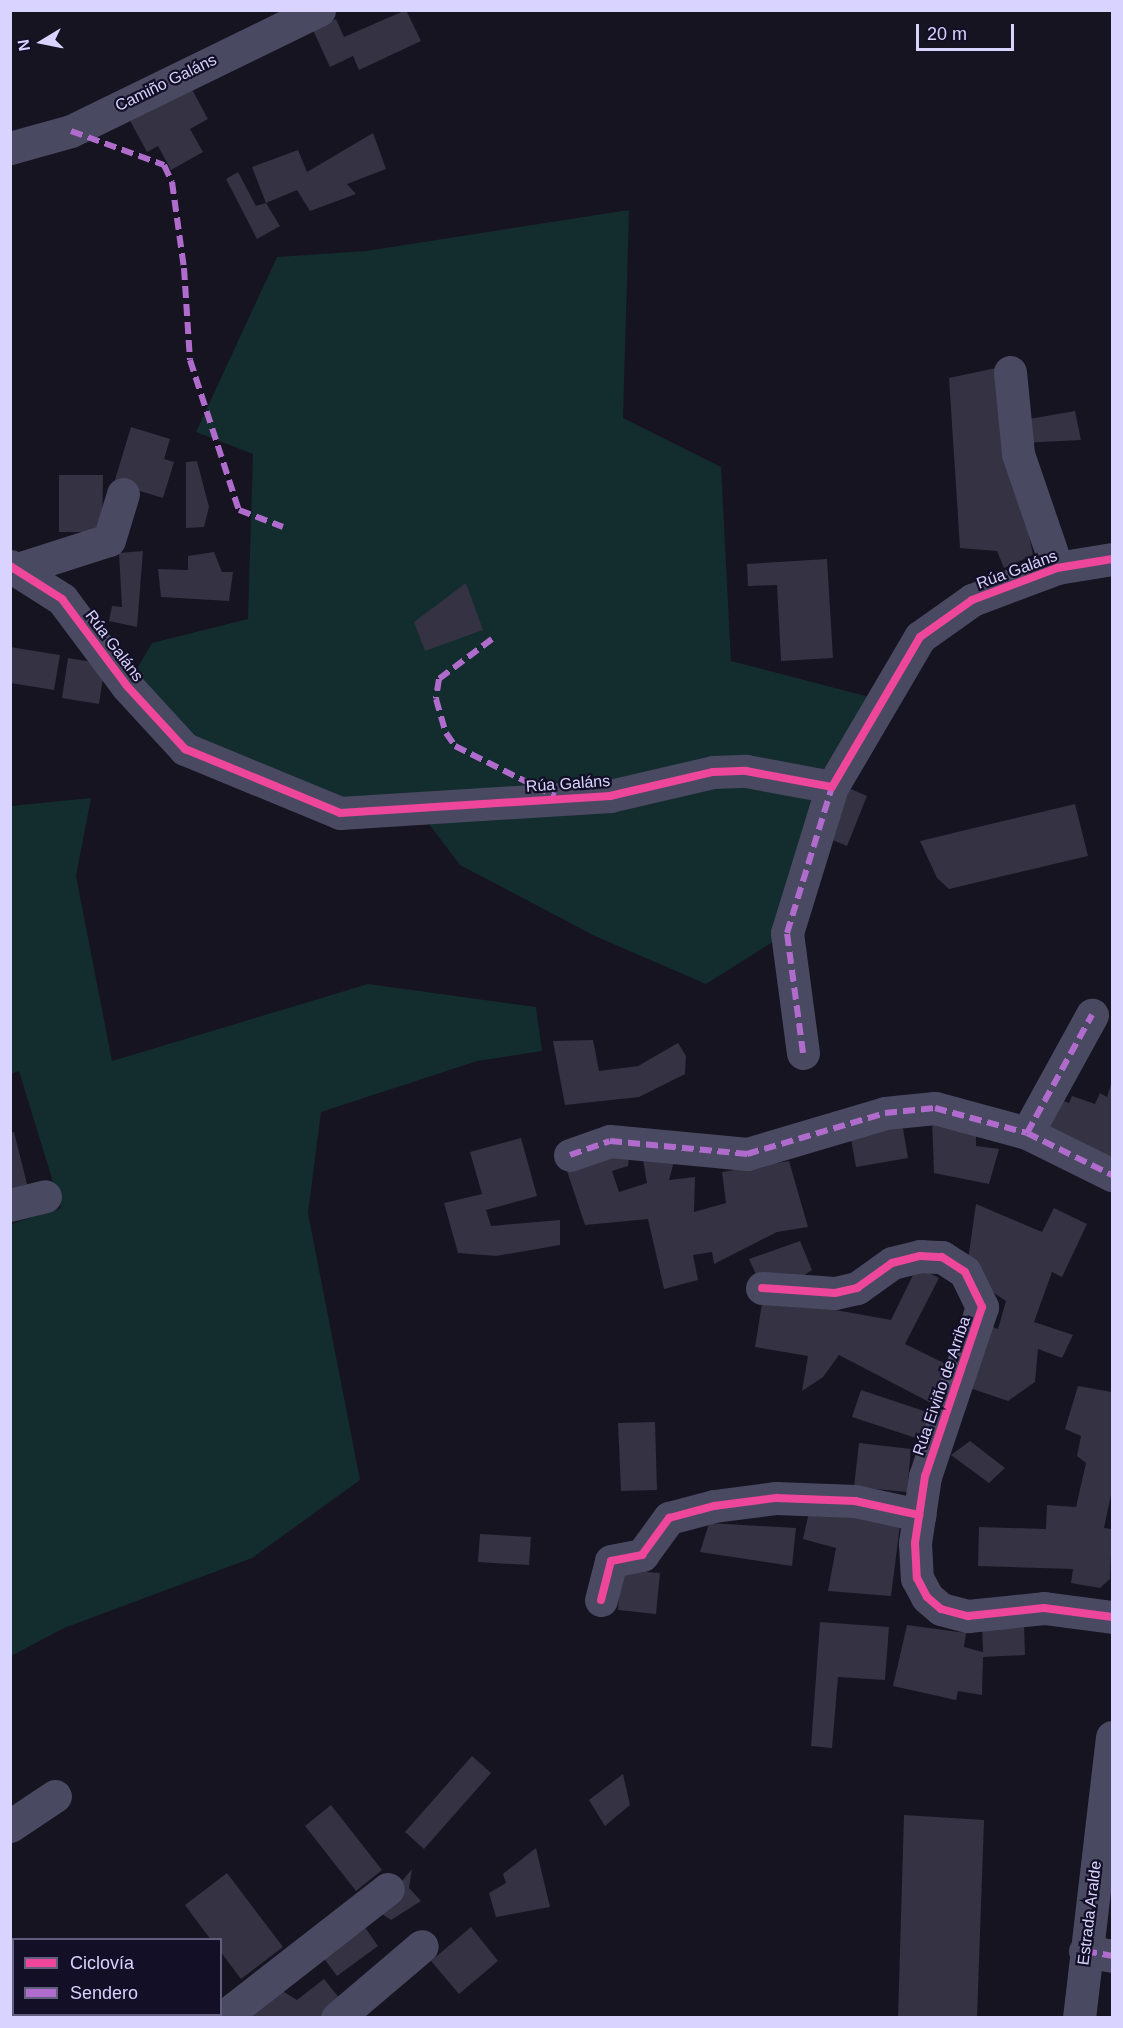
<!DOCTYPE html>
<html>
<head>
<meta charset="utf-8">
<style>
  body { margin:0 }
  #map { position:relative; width:1123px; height:2028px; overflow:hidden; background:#161421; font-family:Arial,sans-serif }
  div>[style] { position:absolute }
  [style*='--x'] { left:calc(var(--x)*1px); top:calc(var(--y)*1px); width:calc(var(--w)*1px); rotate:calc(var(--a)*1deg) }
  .green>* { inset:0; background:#132c2d }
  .building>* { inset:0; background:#343243 }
  .minor>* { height:33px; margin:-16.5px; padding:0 16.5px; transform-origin:16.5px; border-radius:16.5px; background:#4a4962 }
  .quiet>* { height:6px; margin-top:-3px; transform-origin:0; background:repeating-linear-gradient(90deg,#b06ccc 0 12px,transparent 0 18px) }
  .cycleway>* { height:8px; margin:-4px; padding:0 4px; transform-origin:4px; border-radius:4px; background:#ed469a }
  span { translate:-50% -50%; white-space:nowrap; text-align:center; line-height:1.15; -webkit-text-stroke:4.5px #130f26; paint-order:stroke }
  .street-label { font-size:16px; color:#d9d4ff }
  .frame { position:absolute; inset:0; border:12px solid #d9d4ff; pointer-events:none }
  .legend { position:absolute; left:12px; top:1938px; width:210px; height:78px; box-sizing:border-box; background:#130f26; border:2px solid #625e7d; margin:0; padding:8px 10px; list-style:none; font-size:18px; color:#d9d4ff }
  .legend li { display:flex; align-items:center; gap:12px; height:30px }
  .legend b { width:30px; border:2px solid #625e7d }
  .north { position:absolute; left:12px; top:12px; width:60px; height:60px; -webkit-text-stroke:4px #130f26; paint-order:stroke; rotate:260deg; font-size:16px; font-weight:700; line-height:24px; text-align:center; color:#d9d4ff }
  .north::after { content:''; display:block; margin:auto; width:21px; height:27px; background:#d9d4ff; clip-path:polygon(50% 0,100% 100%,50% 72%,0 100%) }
  .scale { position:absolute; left:916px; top:24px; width:98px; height:27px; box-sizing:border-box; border:3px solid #d9d4ff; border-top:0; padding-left:8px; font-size:18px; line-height:21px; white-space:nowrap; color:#d9d4ff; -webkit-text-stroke:4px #130f26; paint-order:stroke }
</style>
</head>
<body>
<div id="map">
  <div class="green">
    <div style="clip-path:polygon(629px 210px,623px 418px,721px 467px,731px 661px,881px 700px,787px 933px,706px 984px,595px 936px,460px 865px,417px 808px,340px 813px,193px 752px,127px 686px,152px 643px,248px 619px,253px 454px,196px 432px,277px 257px,366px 251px)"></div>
    <div style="clip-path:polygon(91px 798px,76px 876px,112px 1061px,368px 984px,536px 1007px,542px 1051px,477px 1061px,321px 1112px,308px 1213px,360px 1480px,252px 1558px,64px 1628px,11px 1656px,11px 1224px,61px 1208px,19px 1071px,11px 1074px,11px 806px)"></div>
  </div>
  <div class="building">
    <div style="clip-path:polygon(406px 10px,421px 41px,359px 70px,353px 56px,330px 67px,313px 30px,336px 19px,344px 37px)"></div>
    <div style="clip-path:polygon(189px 84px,208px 119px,190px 129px,203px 152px,171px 170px,158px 146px,147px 152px,128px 117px)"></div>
    <div style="clip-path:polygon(373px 133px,386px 169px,347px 184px,356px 194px,310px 211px,297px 190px,266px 203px,252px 167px,298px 150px,307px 172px)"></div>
    <div style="clip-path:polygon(238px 172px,256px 206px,266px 203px,280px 226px,257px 239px,226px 179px)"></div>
    <div style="clip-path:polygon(996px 368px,1033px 555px,1004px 568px,997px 551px,960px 548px,949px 378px)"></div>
    <div style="clip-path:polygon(1075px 411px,1081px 440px,1022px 443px,1018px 421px)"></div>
    <div style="clip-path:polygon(131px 427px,170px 439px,164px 459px,174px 462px,163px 498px,114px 483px)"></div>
    <div style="clip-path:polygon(197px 461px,209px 507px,204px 527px,186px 528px,186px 462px)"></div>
    <div style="clip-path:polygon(59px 475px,103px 475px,102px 532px,59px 532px)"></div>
    <div style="clip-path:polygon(143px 551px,137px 627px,109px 621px,112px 606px,122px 607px,119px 553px)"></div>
    <div style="clip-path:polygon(214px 552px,222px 572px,233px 572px,229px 601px,161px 597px,158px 569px,188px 570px,188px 556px)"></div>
    <div style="clip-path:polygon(827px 559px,833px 658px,781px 661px,777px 585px,748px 586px,747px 564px)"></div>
    <div style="clip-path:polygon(466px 583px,483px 630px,425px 651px,414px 622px)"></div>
    <div style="clip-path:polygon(10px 647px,60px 655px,54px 690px,10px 683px)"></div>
    <div style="clip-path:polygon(68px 658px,99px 663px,104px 671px,99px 704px,62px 698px)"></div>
    <div style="clip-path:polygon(844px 786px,867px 796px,847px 846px,823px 836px)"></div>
    <div style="clip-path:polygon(1075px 804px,1088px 856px,949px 889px,937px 878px,920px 841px)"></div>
    <div style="clip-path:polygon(593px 1040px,599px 1071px,638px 1066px,678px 1043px,686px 1056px,685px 1074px,639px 1097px,565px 1105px,553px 1041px)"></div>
    <div style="clip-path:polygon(1112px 1081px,1112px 1165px,1039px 1126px,1056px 1098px,1069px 1103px,1072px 1096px,1095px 1104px,1100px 1093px,1107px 1097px)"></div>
    <div style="clip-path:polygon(932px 1119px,976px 1126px,976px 1146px,999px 1149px,989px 1184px,934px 1173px)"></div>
    <div style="clip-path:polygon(902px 1123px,908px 1158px,856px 1167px,850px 1133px)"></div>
    <div style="clip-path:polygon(14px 1132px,29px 1192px,10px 1197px,10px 1133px)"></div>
    <div style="clip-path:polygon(521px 1138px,537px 1196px,486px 1210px,491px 1226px,560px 1220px,560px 1245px,496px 1256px,458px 1253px,444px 1203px,482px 1194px,470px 1152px)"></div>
    <div style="clip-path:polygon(629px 1156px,628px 1166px,612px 1171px,619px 1192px,647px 1183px,643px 1160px,675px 1158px,669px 1180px,695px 1177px,694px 1212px,726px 1203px,722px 1172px,789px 1161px,808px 1227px,777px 1232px,714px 1264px,712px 1252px,693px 1255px,698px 1280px,664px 1289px,648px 1219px,585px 1225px,567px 1171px,598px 1158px)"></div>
    <div style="clip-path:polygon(976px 1204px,1042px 1232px,1054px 1208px,1087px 1224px,1062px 1277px,1052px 1272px,1034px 1322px,1073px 1335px,1062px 1358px,1038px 1349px,1035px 1382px,1008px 1401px,964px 1386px,986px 1324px,998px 1329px,1006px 1301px,988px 1289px,968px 1260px)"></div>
    <div style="clip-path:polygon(800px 1241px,812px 1270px,795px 1281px,758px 1279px,749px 1259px)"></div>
    <div style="clip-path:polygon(917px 1267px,939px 1278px,905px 1344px,954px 1368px,935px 1405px,839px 1355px,823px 1377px,802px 1391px,808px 1356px,755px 1347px,763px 1297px,891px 1320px)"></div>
    <div style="clip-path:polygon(1078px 1386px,1112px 1392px,1112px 1490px,1104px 1528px,1112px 1529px,1110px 1579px,1100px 1588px,1071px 1583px,1073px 1569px,978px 1566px,979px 1527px,1046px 1529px,1047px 1505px,1076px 1507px,1086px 1463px,1077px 1456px,1081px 1436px,1065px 1429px)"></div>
    <div style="clip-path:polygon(861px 1390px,930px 1413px,922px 1440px,852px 1417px)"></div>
    <div style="clip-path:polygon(655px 1422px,657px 1490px,621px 1491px,618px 1423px)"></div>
    <div style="clip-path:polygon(970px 1441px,1005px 1468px,989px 1483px,951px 1455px)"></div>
    <div style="clip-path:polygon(859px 1443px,911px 1449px,907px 1492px,854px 1487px)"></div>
    <div style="clip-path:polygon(810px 1508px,900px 1525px,891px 1596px,828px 1591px,836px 1548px,803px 1539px)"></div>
    <div style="clip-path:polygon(709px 1523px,796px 1528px,792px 1566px,700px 1552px)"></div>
    <div style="clip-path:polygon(480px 1534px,531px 1537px,529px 1565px,478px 1562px)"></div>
    <div style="clip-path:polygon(621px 1570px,660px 1573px,656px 1614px,618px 1610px)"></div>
    <div style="clip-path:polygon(820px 1622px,889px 1627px,885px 1680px,838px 1677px,832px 1748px,811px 1746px)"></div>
    <div style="clip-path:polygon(1024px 1624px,1025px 1655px,983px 1657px,982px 1695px,958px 1691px,956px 1700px,893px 1686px,907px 1625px,966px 1633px,964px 1647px,983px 1652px,982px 1625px)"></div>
    <div style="clip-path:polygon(472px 1756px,491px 1773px,424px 1849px,405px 1832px)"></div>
    <div style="clip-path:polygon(623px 1774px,630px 1805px,605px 1826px,589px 1800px)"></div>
    <div style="clip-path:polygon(331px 1805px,382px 1870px,356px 1891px,305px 1826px)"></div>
    <div style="clip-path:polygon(904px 1815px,984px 1820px,977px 2018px,898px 2018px)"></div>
    <div style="clip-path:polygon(536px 1848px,550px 1907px,496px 1917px,489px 1893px,506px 1883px,503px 1874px)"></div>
    <div style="clip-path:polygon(412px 1869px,409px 1888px,421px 1901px,391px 1920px,377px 1911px)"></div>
    <div style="clip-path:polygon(227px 1873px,283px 1947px,241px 1979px,220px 1951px,220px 1940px,211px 1940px,185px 1905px)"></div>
    <div style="clip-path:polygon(362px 1923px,378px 1946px,337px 1976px,320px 1953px)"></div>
    <div style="clip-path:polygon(471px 1927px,498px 1961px,459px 1994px,431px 1961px)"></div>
    <div style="clip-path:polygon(324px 1979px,344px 2004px,326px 2018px,237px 2018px,279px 1989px,297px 2000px)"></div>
  </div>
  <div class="minor">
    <div style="--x:10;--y:148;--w:63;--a:-15.6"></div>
    <div style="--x:71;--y:131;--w:276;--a:-26"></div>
    <div style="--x:1010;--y:372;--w:82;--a:84.4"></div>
    <div style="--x:1018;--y:454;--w:120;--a:71.1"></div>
    <div style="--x:10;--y:566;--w:62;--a:32.4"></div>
    <div style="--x:62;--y:599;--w:109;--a:53.2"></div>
    <div style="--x:127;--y:686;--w:86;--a:47.4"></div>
    <div style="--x:185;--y:749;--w:168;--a:22.4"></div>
    <div style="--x:340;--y:813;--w:271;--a:-3.6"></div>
    <div style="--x:610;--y:796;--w:106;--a:-13.1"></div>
    <div style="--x:713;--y:772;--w:33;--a:-2"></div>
    <div style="--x:746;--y:771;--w:87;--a:10.5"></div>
    <div style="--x:832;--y:787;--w:174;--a:-59.6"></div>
    <div style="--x:920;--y:637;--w:64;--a:-35.4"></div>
    <div style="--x:972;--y:600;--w:91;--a:-20.6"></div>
    <div style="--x:1057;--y:568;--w:56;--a:-9.3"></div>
    <div style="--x:21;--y:568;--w:92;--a:-17.7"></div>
    <div style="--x:109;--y:540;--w:48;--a:-73.1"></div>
    <div style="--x:803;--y:1053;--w:121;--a:-97.6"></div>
    <div style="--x:787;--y:933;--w:153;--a:-72.9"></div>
    <div style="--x:1027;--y:1133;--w:135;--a:-61.2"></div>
    <div style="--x:570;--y:1155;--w:42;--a:-19.3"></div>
    <div style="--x:610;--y:1141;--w:138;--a:5.4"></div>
    <div style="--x:747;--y:1154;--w:144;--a:-16.5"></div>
    <div style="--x:885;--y:1113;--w:50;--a:-5.7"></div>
    <div style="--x:935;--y:1108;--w:95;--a:15.2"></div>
    <div style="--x:1027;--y:1133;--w:95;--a:26.3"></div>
    <div style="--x:10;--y:1205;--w:36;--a:-14"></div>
    <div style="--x:762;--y:1288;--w:73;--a:3.9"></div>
    <div style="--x:835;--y:1293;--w:23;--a:-13"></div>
    <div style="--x:857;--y:1288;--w:43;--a:-35.5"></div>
    <div style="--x:892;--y:1263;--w:29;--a:-14"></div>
    <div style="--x:920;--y:1256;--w:22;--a:3"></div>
    <div style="--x:942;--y:1257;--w:27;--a:33"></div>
    <div style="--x:965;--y:1272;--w:39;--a:64"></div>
    <div style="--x:982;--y:1307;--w:178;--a:108.6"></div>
    <div style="--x:925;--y:1476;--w:68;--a:98.5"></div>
    <div style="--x:915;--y:1543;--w:35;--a:87"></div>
    <div style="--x:917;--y:1578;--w:21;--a:62"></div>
    <div style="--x:927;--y:1597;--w:18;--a:41"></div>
    <div style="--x:941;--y:1609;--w:28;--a:15"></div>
    <div style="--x:968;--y:1616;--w:76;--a:-6"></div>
    <div style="--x:1044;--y:1608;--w:69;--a:7.5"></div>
    <div style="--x:601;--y:1600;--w:40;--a:-75.6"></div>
    <div style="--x:611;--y:1561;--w:32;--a:-11"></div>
    <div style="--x:642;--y:1555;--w:46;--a:-53.9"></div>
    <div style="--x:669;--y:1518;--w:47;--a:-14.9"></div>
    <div style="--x:714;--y:1506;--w:63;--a:-7.4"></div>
    <div style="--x:776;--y:1498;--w:79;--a:2.2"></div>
    <div style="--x:855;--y:1501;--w:66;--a:12.3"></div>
    <div style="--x:10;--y:1826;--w:54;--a:-33.7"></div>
    <div style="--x:1085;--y:1951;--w:27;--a:10"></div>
    <div style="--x:222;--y:2018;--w:210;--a:-37.9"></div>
    <div style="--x:337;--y:2018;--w:111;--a:-40.3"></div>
    <div style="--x:1079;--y:2018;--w:283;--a:-83.3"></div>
  </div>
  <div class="quiet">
    <div style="--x:71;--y:131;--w:99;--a:20.1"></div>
    <div style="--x:164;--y:165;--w:19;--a:65"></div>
    <div style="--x:172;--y:182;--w:87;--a:82.1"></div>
    <div style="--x:184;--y:268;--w:92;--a:86.3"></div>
    <div style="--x:190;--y:360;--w:126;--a:72"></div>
    <div style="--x:229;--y:480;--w:32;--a:72"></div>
    <div style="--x:239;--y:510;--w:47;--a:21.1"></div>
    <div style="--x:492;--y:639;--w:66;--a:143"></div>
    <div style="--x:439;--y:679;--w:20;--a:99"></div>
    <div style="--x:436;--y:699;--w:35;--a:74"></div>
    <div style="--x:446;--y:733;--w:16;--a:55"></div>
    <div style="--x:455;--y:746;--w:112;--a:26.6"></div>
    <div style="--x:803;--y:1053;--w:121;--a:-97.6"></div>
    <div style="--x:787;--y:933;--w:153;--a:-72.9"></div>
    <div style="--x:1027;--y:1133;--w:135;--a:-61.2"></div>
    <div style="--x:570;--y:1155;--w:42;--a:-19.3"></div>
    <div style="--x:610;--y:1141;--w:138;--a:5.4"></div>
    <div style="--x:747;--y:1154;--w:144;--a:-16.5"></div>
    <div style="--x:885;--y:1113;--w:50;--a:-5.7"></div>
    <div style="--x:935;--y:1108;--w:95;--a:15.2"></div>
    <div style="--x:1027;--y:1133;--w:95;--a:26.3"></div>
    <div style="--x:1085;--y:1951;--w:27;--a:10"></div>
  </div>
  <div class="cycleway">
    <div style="--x:10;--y:566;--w:62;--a:32.4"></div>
    <div style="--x:62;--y:599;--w:109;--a:53.2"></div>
    <div style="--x:127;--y:686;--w:86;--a:47.4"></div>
    <div style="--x:185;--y:749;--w:168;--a:22.4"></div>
    <div style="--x:340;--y:813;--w:271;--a:-3.6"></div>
    <div style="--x:610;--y:796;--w:106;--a:-13.1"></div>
    <div style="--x:713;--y:772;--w:33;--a:-2"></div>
    <div style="--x:746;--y:771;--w:87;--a:10.5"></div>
    <div style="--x:832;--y:787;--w:174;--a:-59.6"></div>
    <div style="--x:920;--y:637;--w:64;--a:-35.4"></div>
    <div style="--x:972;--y:600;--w:91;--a:-20.6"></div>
    <div style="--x:1057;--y:568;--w:56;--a:-9.3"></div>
    <div style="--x:762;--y:1288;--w:73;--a:3.9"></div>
    <div style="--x:835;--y:1293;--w:23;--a:-13"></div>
    <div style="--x:857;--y:1288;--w:43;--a:-35.5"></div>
    <div style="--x:892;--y:1263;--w:29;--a:-14"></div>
    <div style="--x:920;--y:1256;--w:22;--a:3"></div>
    <div style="--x:942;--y:1257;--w:27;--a:33"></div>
    <div style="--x:965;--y:1272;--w:39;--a:64"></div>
    <div style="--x:982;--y:1307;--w:178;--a:108.6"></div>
    <div style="--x:925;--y:1476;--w:68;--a:98.5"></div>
    <div style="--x:915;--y:1543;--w:35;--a:87"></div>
    <div style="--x:917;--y:1578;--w:21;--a:62"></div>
    <div style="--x:927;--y:1597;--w:18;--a:41"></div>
    <div style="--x:941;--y:1609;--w:28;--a:15"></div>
    <div style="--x:968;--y:1616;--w:76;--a:-6"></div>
    <div style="--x:1044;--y:1608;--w:69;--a:7.5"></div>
    <div style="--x:601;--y:1600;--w:40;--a:-75.6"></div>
    <div style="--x:611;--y:1561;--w:32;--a:-11"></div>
    <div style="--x:642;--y:1555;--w:46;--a:-53.9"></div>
    <div style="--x:669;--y:1518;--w:47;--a:-14.9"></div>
    <div style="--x:714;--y:1506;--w:63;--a:-7.4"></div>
    <div style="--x:776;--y:1498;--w:79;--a:2.2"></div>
    <div style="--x:855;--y:1501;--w:66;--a:12.3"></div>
  </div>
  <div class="street-label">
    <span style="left:166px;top:83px;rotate:-26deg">Camiño Galáns</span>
    <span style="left:1017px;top:570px;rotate:-20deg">Rúa Galáns</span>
    <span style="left:114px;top:646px;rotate:53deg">Rúa Galáns</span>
    <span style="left:568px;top:784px;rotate:-4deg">Rúa Galáns</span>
    <span style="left:942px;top:1386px;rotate:-71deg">Rúa Eiviño de Arriba</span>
    <span style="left:1090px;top:1913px;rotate:-83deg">Estrada Aralde</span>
  </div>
  <div class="frame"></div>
  <ul class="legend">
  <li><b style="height:8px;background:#ed469a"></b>Ciclovía</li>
  <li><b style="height:8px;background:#b06ccc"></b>Sendero</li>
  </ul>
  <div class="north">N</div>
  <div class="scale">20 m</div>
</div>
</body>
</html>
